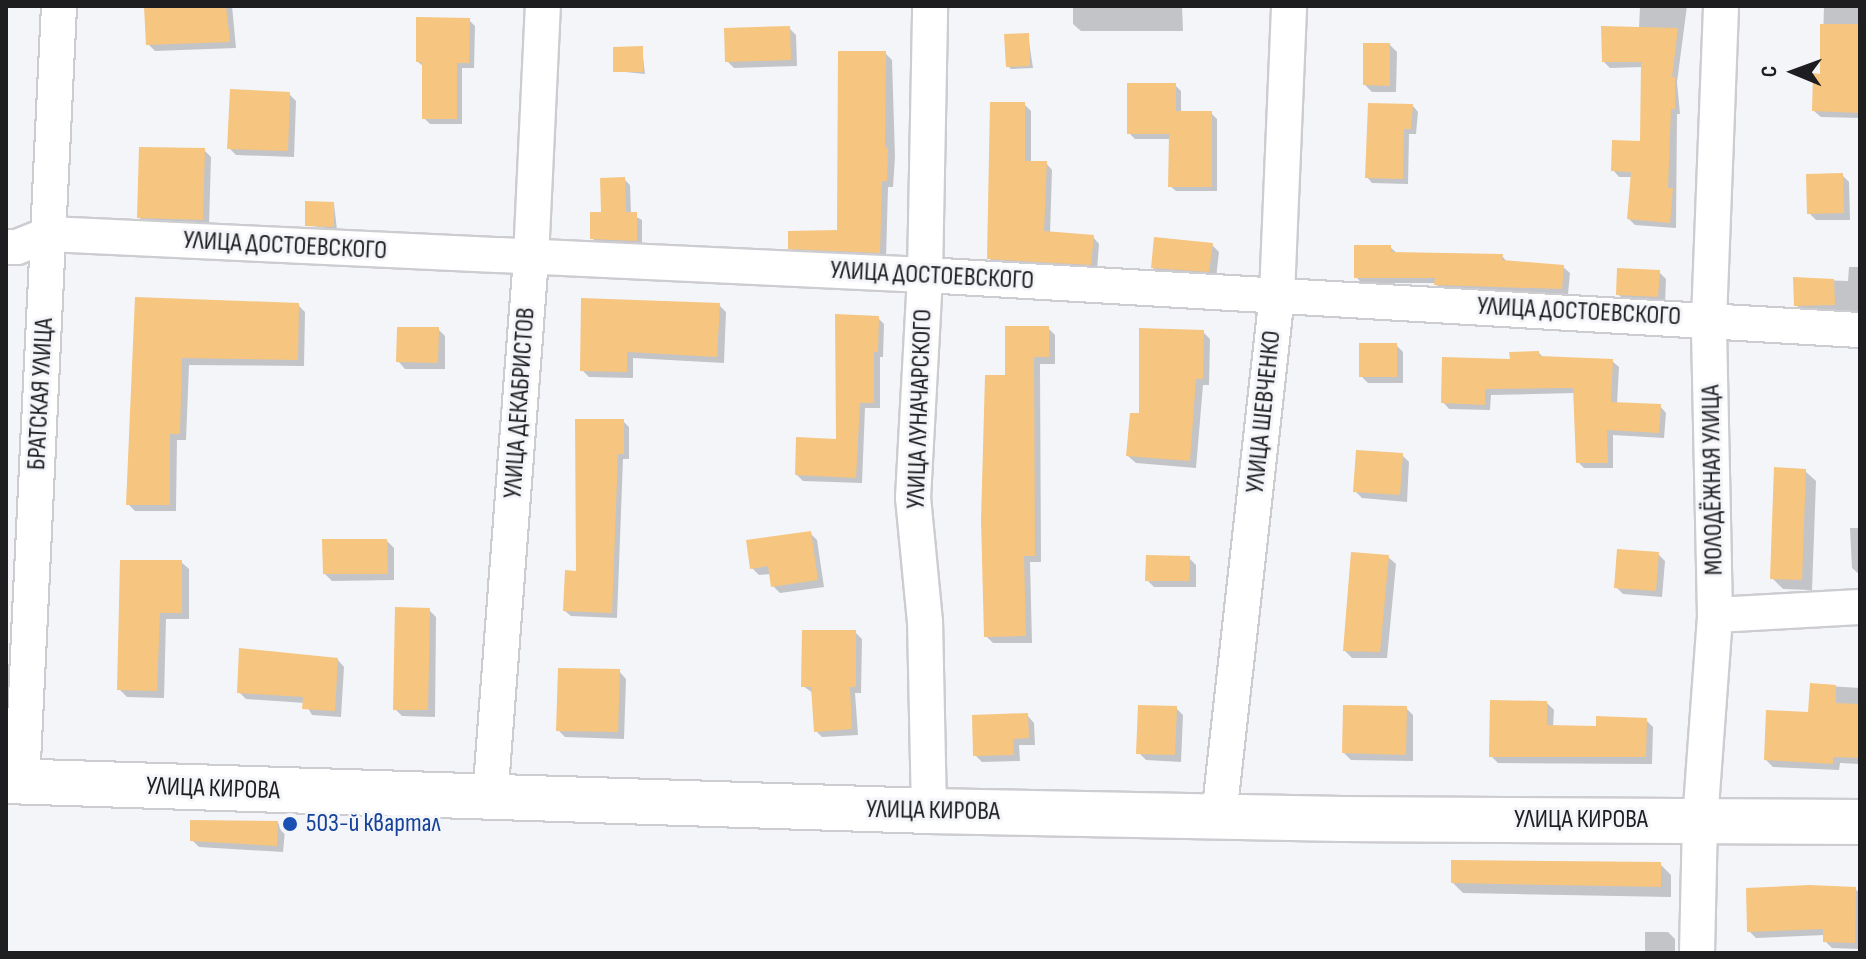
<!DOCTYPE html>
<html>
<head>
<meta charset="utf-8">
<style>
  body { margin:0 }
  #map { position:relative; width:1866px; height:959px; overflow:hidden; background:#f4f5f9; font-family:"Sofia Sans Condensed",sans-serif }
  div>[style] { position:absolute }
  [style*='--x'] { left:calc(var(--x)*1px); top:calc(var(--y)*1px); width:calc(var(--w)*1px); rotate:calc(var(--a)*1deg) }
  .shadow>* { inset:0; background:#0003 }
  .building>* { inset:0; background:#f6c57f }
  .roads { filter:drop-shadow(2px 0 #ccccd1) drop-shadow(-2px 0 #ccccd1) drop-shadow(0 2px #ccccd1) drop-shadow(0 -2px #ccccd1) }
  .minor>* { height:34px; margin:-17px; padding:0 17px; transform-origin:17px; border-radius:17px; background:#fff }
  .secondary>* { height:44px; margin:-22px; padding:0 22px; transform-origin:22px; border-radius:22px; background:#fff }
  .dots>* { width:22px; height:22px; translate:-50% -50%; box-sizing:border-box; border:4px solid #f4f5f9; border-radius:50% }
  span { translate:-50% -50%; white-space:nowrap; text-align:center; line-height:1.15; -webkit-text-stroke:6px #f4f5f9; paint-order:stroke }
  .street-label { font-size:26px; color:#1e1e20 }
  .transit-label { font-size:26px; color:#164399 }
  .left { translate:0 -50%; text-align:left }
  .frame { position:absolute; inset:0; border:8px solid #1e1e20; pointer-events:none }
  .north { position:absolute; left:1754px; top:32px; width:80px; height:80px; -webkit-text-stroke:6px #f4f5f9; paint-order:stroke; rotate:271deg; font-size:22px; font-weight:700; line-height:32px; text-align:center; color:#1e1e20 }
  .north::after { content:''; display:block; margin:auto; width:28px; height:36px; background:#1e1e20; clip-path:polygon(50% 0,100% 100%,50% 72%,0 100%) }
</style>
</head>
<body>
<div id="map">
  <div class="shadow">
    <div style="clip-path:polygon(147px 6px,232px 6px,236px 48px,155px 51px,148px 44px)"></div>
    <div style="clip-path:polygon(1073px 6px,1182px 6px,1183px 31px,1081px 31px,1073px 24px)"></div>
    <div style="clip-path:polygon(1640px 6px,1687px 6px,1677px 82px,1680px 114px,1677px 114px,1676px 228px,1635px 225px,1629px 219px,1633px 177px,1619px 177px,1613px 170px,1642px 143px,1643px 67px,1610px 68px,1604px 62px,1639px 29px)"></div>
    <div style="clip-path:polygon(1824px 6px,1860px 6px,1860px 118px,1821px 117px,1814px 111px,1822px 76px)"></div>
    <div style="clip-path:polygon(469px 20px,475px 26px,474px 68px,462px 68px,462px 124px,430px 124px,424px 118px,424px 67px,418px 62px)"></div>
    <div style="clip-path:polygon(789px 28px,796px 35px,797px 66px,734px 68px,727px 61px)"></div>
    <div style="clip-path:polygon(1028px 35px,1033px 68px,1011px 69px,1008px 66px)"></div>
    <div style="clip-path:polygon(1390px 45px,1397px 52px,1396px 92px,1372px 92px,1365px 85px)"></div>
    <div style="clip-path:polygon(642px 48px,645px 74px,615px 71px)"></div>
    <div style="clip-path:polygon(885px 53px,892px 60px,895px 157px,893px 187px,888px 187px,886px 259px,797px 255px,790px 248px,839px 232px)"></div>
    <div style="clip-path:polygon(1175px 85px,1181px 91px,1181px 113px,1211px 113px,1217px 119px,1217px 191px,1176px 191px,1170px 186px,1171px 139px,1135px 139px,1129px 133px)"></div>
    <div style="clip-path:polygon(289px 94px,296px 101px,294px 157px,236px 155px,229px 148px)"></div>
    <div style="clip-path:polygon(1024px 104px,1031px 111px,1031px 163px,1046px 163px,1052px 170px,1050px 234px,1093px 237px,1099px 244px,1097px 270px,996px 264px,989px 258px)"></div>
    <div style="clip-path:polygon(1413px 106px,1418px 112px,1416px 134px,1409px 134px,1408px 184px,1372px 183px,1367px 177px)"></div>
    <div style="clip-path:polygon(204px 150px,211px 157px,209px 226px,146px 224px,139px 217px)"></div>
    <div style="clip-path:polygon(1842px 175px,1849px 182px,1850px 220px,1816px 220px,1809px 213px)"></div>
    <div style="clip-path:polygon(624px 179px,630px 185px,631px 214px,642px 220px,642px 246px,598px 244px,592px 238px)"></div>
    <div style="clip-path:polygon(334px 204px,337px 230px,307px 225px)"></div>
    <div style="clip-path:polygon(1212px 245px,1219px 252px,1216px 278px,1160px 275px,1153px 268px)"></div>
    <div style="clip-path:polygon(1390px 247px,1398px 254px,1502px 256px,1508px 263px,1563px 267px,1570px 273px,1568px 294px,1443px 291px,1435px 283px,1362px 283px,1356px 277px)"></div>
    <div style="clip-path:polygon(1849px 267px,1860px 267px,1860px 311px,1803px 312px,1796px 305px,1795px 279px,1848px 281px)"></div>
    <div style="clip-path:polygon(1659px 272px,1666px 279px,1665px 303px,1625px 301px,1618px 294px)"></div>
    <div style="clip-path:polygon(137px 299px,298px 305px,305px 312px,304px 366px,189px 365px,186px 440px,177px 440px,176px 511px,135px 511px,128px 504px)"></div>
    <div style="clip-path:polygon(719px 305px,726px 312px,724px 363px,633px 358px,633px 378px,589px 377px,582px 370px)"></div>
    <div style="clip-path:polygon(878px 318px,884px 324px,883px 357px,880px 357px,880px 408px,865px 408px,862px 483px,803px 481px,797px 475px,838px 441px)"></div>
    <div style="clip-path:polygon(1048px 328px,1055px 335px,1055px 364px,1040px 364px,1041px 562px,1030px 562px,1032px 643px,993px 643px,986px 636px,1007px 377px)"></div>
    <div style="clip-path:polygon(438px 329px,445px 336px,445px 369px,405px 369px,398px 361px)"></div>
    <div style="clip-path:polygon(1203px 332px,1210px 339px,1209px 385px,1203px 385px,1196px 468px,1136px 463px,1128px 456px,1141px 415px)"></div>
    <div style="clip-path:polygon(1396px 345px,1403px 352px,1403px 383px,1368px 383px,1361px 376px)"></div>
    <div style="clip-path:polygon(1539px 353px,1544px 358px,1612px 361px,1619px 367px,1617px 404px,1660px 406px,1666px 413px,1664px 438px,1613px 435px,1613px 468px,1584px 468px,1578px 462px,1575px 393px,1491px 395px,1490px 410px,1449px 409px,1443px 402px,1512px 361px)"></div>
    <div style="clip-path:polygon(623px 421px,629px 427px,629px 459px,623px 459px,617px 618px,571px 616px,565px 611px)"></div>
    <div style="clip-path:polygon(1402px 455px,1409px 462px,1407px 502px,1362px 498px,1355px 491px)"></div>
    <div style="clip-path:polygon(1805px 471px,1816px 481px,1812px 590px,1783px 589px,1772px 578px)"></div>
    <div style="clip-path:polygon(1850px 528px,1860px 528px,1860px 575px,1852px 568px)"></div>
    <div style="clip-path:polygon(810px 533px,817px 540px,824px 587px,780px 593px,773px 586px,771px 574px,759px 575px,752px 568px)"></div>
    <div style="clip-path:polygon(387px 541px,394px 548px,394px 580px,332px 581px,325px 574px)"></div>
    <div style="clip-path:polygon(1658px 554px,1665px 561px,1662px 597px,1623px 594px,1616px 587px)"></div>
    <div style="clip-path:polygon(1388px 557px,1396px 564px,1387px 658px,1352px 658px,1345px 651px)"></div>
    <div style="clip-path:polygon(1189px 558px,1196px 565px,1196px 587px,1154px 587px,1147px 580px)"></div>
    <div style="clip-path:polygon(181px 562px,189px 569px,189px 619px,166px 619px,164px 698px,127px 697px,119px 689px)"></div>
    <div style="clip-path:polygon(429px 610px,436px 617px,435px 717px,402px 716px,395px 709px)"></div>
    <div style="clip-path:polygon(855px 632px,862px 639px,861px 693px,855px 693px,858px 735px,822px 737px,816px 731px,813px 693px,803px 686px)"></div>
    <div style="clip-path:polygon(337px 659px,344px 667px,341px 717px,312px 715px,305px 703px,246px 699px,239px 692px)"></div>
    <div style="clip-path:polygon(619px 671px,626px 679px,624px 739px,565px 737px,558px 730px)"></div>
    <div style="clip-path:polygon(1812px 685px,1860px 688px,1860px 764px,1840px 763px,1839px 770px,1773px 767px,1766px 760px,1810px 714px)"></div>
    <div style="clip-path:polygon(1547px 703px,1554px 710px,1553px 727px,1597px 728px,1646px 720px,1653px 727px,1652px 764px,1498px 763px,1491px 756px)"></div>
    <div style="clip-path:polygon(1176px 708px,1183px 715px,1181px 762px,1146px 760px,1139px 753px)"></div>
    <div style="clip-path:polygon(1406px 708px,1413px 715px,1413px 761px,1351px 760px,1344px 753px)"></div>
    <div style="clip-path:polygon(1027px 715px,1034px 723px,1035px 745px,1019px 745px,1020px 761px,982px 762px,975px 755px)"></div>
    <div style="clip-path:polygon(278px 823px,285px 830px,283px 852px,199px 847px,192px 840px)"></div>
    <div style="clip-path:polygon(1660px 864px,1671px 875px,1671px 897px,1463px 893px,1453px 883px)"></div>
    <div style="clip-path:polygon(1855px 889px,1860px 893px,1860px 949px,1832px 948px,1825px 941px,1825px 935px,1756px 938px,1749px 931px)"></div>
    <div style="clip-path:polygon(1645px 932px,1668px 932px,1675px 939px,1675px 953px,1645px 953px)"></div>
  </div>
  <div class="building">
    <div style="clip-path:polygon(144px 6px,226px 6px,230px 42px,146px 45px)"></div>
    <div style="clip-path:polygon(416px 17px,470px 18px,469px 63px,457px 63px,457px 119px,422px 119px,422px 62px,416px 62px)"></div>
    <div style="clip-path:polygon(1820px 24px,1859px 24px,1860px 113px,1812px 111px,1813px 73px,1820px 74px)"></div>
    <div style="clip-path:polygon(790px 26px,791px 60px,725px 62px,724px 28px)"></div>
    <div style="clip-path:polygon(1601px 26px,1678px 28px,1672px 77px,1675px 77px,1675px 109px,1671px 109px,1668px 188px,1673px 188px,1670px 223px,1627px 219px,1631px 172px,1611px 171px,1612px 140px,1640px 141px,1641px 62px,1602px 62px)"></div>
    <div style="clip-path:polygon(1029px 33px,1030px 66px,1006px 67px,1004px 34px)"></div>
    <div style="clip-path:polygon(1363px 43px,1390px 43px,1390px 86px,1363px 85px)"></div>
    <div style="clip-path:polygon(643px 46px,643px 72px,613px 72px,613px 47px)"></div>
    <div style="clip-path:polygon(838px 51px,886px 51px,885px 147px,888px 148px,887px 181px,882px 181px,880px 253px,788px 249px,788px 231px,837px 230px)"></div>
    <div style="clip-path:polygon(1127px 83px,1176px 83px,1176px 111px,1212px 111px,1212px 187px,1168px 187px,1169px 134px,1127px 134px)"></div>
    <div style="clip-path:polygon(230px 89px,290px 92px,288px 151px,227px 149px)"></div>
    <div style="clip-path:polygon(990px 102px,1025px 102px,1025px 161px,1047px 161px,1044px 231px,1094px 235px,1091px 265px,987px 259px)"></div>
    <div style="clip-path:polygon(1368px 103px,1413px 104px,1411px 129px,1404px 129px,1403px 179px,1365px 178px)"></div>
    <div style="clip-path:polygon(139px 147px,205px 148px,203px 220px,137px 218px)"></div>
    <div style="clip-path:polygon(1843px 173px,1844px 213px,1807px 214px,1806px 174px)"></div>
    <div style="clip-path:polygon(625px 177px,626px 212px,637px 212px,637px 241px,590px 239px,590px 212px,601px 212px,600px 178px)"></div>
    <div style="clip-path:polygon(305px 201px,334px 202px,334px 227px,305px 226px)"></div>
    <div style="clip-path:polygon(1154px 237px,1213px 243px,1209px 272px,1151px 268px)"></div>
    <div style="clip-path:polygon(1354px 245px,1391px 245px,1391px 252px,1503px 254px,1502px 260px,1564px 265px,1562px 289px,1434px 285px,1435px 278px,1354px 278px)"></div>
    <div style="clip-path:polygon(1617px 268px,1660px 270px,1658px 297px,1616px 295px)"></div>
    <div style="clip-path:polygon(1793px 277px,1834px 279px,1835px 305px,1794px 306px)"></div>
    <div style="clip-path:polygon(135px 297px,299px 303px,298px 360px,182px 358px,180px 434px,170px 434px,170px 505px,126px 505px)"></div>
    <div style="clip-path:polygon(581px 298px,720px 303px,717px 357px,627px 352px,627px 372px,580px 371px)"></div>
    <div style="clip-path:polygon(835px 314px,879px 316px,878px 352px,874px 352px,874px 403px,860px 403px,856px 478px,795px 475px,796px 437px,836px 439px)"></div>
    <div style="clip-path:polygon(1005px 326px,1049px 326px,1049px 357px,1034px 357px,1035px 556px,1024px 556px,1026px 636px,984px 637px,981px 520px,985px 375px,1005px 375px)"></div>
    <div style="clip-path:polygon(397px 327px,439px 327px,438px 363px,396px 362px)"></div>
    <div style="clip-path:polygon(1139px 328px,1204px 330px,1203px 379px,1196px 379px,1190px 461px,1126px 456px,1130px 413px,1139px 413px)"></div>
    <div style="clip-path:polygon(1359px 343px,1397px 343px,1397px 377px,1359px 377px)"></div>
    <div style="clip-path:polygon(1539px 351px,1539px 356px,1613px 359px,1611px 402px,1661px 404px,1659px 433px,1607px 430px,1608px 463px,1576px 463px,1573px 388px,1485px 389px,1485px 405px,1441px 403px,1442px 357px,1510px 359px,1509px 352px)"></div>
    <div style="clip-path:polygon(575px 419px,624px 419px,624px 454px,618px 454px,612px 613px,563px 611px,565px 570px,576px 571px)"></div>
    <div style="clip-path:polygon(1356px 450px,1403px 453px,1400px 495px,1353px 492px)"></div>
    <div style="clip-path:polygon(1774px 467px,1806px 469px,1802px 580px,1770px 579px)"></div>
    <div style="clip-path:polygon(811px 531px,818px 580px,771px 587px,768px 566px,750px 569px,746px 540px)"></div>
    <div style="clip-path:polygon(322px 539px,387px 539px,388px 574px,323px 574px)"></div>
    <div style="clip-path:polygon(1617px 549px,1659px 552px,1656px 591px,1614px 588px)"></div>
    <div style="clip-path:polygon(1351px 552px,1389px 555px,1380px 652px,1343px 651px)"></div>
    <div style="clip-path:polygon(1146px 555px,1190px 556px,1189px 581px,1145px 581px)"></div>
    <div style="clip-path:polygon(120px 560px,182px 560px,182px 613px,160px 613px,157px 691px,117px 690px)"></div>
    <div style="clip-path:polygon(395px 607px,430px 608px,428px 710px,393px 710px)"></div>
    <div style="clip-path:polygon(802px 630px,856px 630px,856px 687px,850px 687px,852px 729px,814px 732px,811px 687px,801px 687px)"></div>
    <div style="clip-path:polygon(239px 648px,338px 658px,335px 711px,302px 709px,303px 697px,237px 693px)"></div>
    <div style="clip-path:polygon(558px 668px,620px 669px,618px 732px,556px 731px)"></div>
    <div style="clip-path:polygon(1810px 683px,1836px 685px,1836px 703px,1860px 704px,1860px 758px,1833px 757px,1833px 764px,1764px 760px,1766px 710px,1808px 712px)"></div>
    <div style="clip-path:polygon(1490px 700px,1547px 701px,1547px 725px,1596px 726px,1596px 716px,1647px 718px,1646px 757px,1489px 757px)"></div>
    <div style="clip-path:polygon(1138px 705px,1177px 706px,1175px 755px,1136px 754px)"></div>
    <div style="clip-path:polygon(1343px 705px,1407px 706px,1406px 755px,1342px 753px)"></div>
    <div style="clip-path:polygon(1028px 713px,1029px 738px,1013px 739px,1014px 755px,973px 756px,972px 715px)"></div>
    <div style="clip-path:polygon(190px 820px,278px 821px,277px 846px,190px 841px)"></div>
    <div style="clip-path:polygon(1451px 860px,1661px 862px,1661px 887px,1451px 883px)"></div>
    <div style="clip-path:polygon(1809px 885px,1856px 887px,1855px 943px,1823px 942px,1823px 929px,1747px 932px,1746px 888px)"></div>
  </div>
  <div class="roads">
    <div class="minor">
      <div style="--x:6;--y:247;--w:11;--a:0"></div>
      <div style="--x:17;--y:247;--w:35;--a:-22"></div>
      <div style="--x:49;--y:234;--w:877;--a:2.68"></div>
      <div style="--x:925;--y:275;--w:937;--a:3.37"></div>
      <div style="--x:1715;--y:615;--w:145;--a:-3.2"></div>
      <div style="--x:22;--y:782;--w:777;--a:-87.27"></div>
      <div style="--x:490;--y:799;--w:543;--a:-85.67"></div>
      <div style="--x:531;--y:258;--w:252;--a:-87.3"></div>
      <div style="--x:929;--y:811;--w:189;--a:-91.2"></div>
      <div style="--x:925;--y:622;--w:125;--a:-95.5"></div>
      <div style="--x:913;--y:498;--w:223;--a:-86.9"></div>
      <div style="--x:925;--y:275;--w:269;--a:-88.9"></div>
      <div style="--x:1219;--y:816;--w:524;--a:-83.65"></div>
      <div style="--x:1277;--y:295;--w:289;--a:-87.6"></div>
      <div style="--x:1697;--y:953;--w:132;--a:-88.7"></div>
      <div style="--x:1700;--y:821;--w:207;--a:-85.8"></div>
      <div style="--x:1715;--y:615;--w:295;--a:-91.2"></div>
      <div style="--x:1709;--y:320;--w:314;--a:-87.8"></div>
    </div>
    <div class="secondary">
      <div style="--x:6;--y:781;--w:923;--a:1.86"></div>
      <div style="--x:929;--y:811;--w:414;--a:1.1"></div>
      <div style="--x:1343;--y:819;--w:517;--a:0.33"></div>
    </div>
  </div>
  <div class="dots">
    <div style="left:290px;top:824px;background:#1a4fb4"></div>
  </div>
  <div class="street-label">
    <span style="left:285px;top:246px;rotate:3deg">УЛИЦА ДОСТОЕВСКОГО</span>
    <span style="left:932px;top:276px;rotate:3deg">УЛИЦА ДОСТОЕВСКОГО</span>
    <span style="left:1579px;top:312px;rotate:3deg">УЛИЦА ДОСТОЕВСКОГО</span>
    <span style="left:41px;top:394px;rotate:-87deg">БРАТСКАЯ УЛИЦА</span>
    <span style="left:520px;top:403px;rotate:-86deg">УЛИЦА ДЕКАБРИСТОВ</span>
    <span style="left:920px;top:409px;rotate:-88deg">УЛИЦА ЛУНАЧАРСКОГО</span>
    <span style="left:1264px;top:412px;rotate:-84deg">УЛИЦА ШЕВЧЕНКО</span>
    <span style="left:1713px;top:480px;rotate:-91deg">МОЛОДЁЖНАЯ УЛИЦА</span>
    <span style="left:213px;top:789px;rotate:2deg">УЛИЦА КИРОВА</span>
    <span style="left:933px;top:811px;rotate:1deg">УЛИЦА КИРОВА</span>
    <span style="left:1581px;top:820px">УЛИЦА КИРОВА</span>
  </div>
  <div class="transit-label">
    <span class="left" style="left:306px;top:824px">503-й квартал</span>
  </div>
  <div class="frame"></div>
  <div class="north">С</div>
</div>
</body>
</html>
